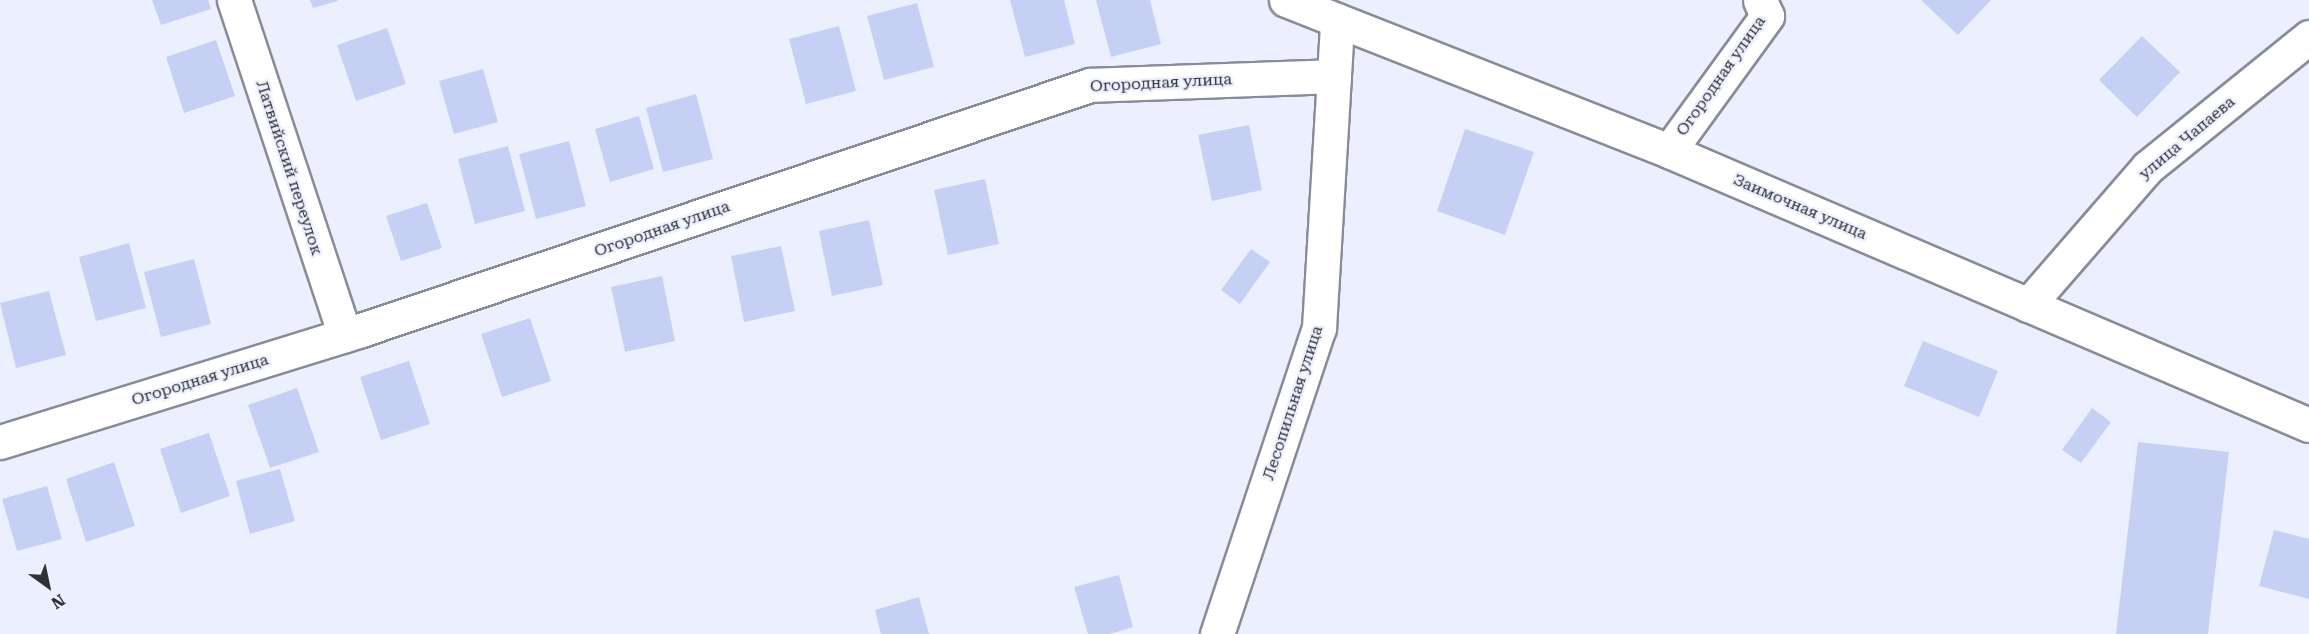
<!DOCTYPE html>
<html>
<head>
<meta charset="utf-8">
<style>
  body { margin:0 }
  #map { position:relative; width:2309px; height:634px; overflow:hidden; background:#ecf0fe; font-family:"Roboto Serif",serif }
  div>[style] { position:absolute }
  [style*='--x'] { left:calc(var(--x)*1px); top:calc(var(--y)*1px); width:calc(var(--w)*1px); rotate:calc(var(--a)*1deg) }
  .building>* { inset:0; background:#c6d0f4 }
  .roads { filter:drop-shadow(2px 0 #888c98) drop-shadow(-2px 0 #888c98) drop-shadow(0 2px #888c98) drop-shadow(0 -2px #888c98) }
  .minor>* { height:33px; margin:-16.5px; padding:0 16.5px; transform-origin:16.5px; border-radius:16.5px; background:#fff }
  span { translate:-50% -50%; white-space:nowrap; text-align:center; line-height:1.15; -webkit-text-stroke:4.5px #ecf0fe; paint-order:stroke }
  .street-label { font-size:16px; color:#2f3136 }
  .north { position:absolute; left:18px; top:556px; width:60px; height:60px; -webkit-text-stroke:4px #ecf0fe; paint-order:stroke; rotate:147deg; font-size:16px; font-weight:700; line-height:24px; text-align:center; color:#2f3136 }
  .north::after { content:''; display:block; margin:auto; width:21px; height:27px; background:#2f3136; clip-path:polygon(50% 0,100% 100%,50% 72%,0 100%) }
</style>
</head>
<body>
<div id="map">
  <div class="building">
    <div style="clip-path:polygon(152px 0,208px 0,211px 9px,161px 25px)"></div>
    <div style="clip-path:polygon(310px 0,338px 0,338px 1px,313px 8px)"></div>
    <div style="clip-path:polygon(1010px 0,1064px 0,1075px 44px,1025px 57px)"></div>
    <div style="clip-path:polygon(1096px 0,1150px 0,1161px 44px,1111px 57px)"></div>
    <div style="clip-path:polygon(1921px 0,1991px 0,1958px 35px)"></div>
    <div style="clip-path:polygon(917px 3px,934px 67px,884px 80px,867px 16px)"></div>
    <div style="clip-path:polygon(839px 26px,856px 91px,806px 104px,789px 39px)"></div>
    <div style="clip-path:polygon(387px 28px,406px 84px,356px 101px,337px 45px)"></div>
    <div style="clip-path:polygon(2142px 36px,2180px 72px,2137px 117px,2099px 80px)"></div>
    <div style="clip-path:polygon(216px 40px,235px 96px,184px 113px,166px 57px)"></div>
    <div style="clip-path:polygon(483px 69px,498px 122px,454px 134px,439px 81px)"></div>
    <div style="clip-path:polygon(696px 94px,713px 159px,663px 172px,646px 108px)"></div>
    <div style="clip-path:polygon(639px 116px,654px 169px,610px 182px,595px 129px)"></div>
    <div style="clip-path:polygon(1249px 125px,1262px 190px,1212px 201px,1198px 135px)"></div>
    <div style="clip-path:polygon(1465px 129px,1534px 152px,1505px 235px,1437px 211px)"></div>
    <div style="clip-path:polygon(569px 141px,586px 206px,536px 219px,519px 154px)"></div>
    <div style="clip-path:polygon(508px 146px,525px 211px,475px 224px,458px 159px)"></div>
    <div style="clip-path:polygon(985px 179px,999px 244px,948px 255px,934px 190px)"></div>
    <div style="clip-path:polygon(427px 203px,442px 248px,401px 261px,386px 216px)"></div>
    <div style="clip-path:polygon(869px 220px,883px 285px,832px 296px,819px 231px)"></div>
    <div style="clip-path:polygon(129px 243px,146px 308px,96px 321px,79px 257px)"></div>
    <div style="clip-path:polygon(781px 246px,795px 311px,744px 322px,731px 256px)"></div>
    <div style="clip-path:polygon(1251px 249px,1270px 262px,1240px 304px,1221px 290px)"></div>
    <div style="clip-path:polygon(194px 259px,211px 324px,161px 337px,144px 272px)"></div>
    <div style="clip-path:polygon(662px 276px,675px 341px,625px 352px,611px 287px)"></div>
    <div style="clip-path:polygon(49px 291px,66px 355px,16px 368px,0 303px)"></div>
    <div style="clip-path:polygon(530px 318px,551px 381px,502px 397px,481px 334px)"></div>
    <div style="clip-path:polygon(1923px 341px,1998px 371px,1979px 417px,1904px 386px)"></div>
    <div style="clip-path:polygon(409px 361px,430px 424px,381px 440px,360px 377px)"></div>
    <div style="clip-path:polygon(297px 388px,319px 452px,270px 468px,248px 405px)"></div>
    <div style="clip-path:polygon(2092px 408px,2111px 422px,2081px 463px,2062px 450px)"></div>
    <div style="clip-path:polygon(209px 433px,230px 496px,181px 513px,160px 449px)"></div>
    <div style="clip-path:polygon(2138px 442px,2229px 452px,2208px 634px,2116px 634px)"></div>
    <div style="clip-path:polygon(114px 462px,135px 526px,86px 542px,66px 479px)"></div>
    <div style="clip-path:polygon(280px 469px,295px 521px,250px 534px,236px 481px)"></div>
    <div style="clip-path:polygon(47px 486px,62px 539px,17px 551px,2px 499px)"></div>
    <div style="clip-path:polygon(2274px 530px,2309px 539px,2309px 599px,2259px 586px)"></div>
    <div style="clip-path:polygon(1119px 575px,1133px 627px,1110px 634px,1088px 634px,1074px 587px)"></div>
    <div style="clip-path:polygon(919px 597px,929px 634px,881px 634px,875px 610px)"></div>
  </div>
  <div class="roads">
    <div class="minor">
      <div style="--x:234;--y:0;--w:353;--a:71.7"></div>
      <div style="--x:1286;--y:0;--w:412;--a:21.5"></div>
      <div style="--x:1669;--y:151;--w:696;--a:23.18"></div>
      <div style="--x:1669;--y:151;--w:167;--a:-54"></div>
      <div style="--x:1767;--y:16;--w:17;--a:-114"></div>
      <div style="--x:2028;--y:305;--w:183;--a:-49"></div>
      <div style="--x:2148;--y:167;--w:207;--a:-38.9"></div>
      <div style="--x:0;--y:442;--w:378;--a:-17.2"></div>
      <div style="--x:361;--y:330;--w:769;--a:-18.58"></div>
      <div style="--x:1090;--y:85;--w:244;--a:-2.1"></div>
      <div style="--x:1217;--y:634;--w:323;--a:-71.6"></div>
      <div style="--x:1319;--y:328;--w:308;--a:-86.6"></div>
    </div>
  </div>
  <div class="street-label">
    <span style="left:1721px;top:76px;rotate:-55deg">Огородная улица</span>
    <span style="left:1161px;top:83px;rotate:-3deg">Огородная улица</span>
    <span style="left:2187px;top:138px;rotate:-40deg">улица Чапаева</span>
    <span style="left:289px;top:168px;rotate:72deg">Латвийский переулок</span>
    <span style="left:1800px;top:207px;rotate:23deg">Заимочная улица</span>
    <span style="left:662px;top:229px;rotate:-19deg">Огородная улица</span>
    <span style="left:200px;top:380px;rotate:-17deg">Огородная улица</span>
    <span style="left:1293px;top:403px;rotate:-72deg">Лесопильная улица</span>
  </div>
  <div class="north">N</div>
</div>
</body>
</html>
